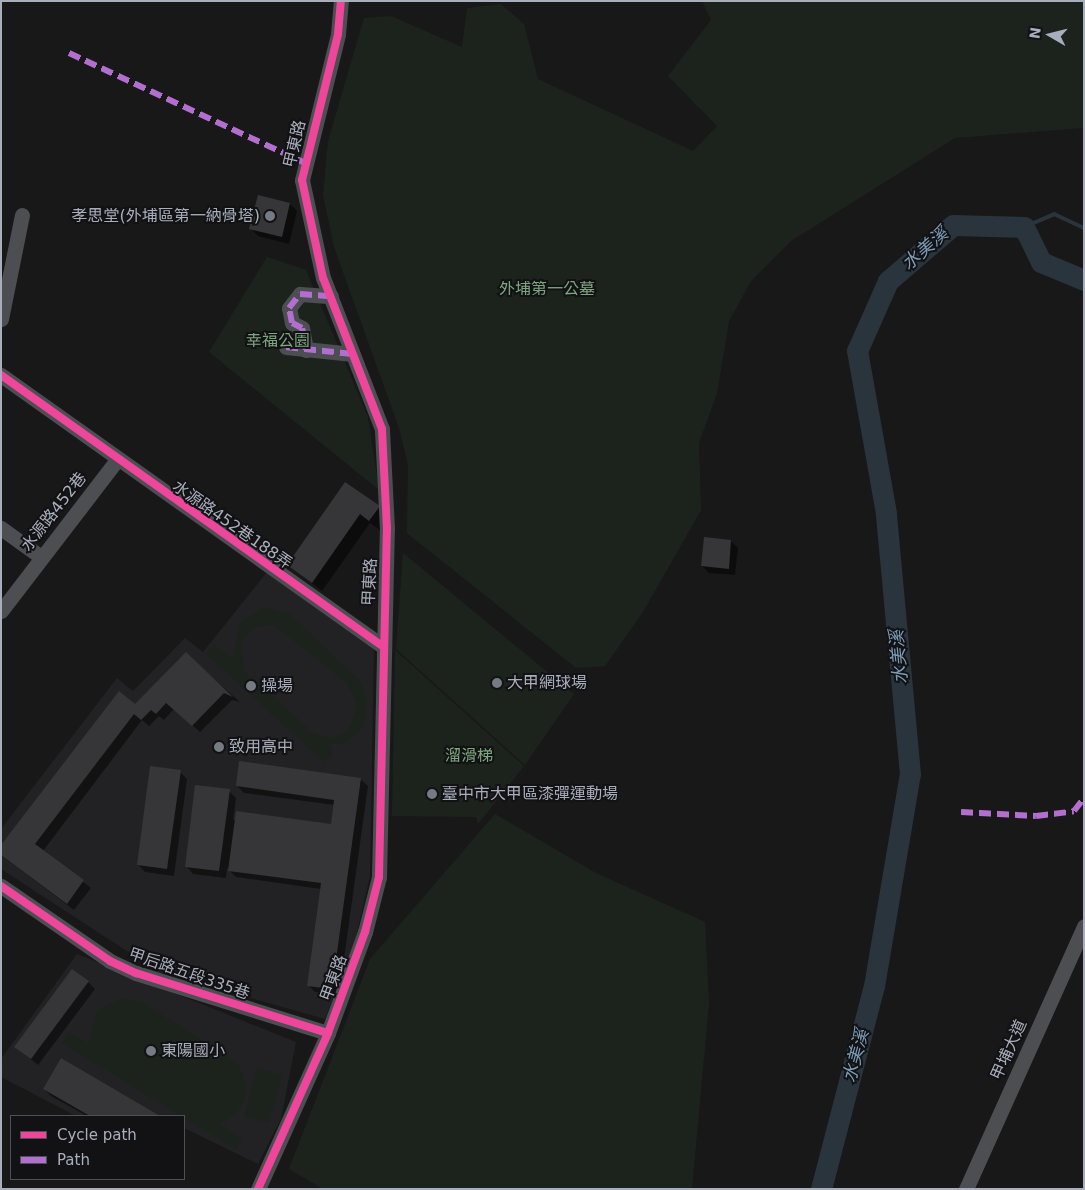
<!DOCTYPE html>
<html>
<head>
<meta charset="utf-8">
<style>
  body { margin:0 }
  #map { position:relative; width:1085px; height:1190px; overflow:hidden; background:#181819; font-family:"DejaVu Sans","Noto Sans TC",sans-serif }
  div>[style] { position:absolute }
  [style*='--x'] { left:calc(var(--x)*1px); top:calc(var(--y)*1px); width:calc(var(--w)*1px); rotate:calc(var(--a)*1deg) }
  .built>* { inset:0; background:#222225 }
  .green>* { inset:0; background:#1c231d }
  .shadow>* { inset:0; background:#0007 }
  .stream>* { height:4px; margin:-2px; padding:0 2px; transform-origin:2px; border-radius:2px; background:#2a343c }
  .river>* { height:21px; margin:-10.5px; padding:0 10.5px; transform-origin:10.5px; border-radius:10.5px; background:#2a343c }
  .building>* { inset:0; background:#363638 }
  .minor>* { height:15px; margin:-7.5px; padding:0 7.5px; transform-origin:7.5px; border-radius:7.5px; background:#4c4e52 }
  .quiet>* { height:6px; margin-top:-3px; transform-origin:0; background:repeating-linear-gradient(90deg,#b36fd0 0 12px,transparent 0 18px) }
  .cycleway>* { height:8px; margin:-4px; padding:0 4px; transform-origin:4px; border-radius:4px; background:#ed469a }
  .dots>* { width:14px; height:14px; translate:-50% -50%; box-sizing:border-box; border:2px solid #121215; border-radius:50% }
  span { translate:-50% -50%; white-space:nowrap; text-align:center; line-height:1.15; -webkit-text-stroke:4px #121215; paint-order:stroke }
  .street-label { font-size:16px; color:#a8aebb }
  .poi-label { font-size:16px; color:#a8aebb }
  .right { translate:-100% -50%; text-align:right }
  .left { translate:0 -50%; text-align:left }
  .park-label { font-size:16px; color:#7ea77f }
  .water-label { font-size:18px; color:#7d9eb8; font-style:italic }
  .frame { position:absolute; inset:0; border:2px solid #a8aebb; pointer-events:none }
  .legend { position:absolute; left:10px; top:1115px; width:175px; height:65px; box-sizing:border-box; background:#121215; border:1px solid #4e5057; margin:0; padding:6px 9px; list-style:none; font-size:15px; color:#a8aebb }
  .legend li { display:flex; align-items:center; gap:10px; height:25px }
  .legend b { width:25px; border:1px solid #4e5057 }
  .north { position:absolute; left:1025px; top:10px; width:50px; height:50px; -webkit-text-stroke:4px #121215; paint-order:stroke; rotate:278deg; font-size:14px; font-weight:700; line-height:20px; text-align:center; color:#a8aebb }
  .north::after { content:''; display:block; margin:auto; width:18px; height:22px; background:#a8aebb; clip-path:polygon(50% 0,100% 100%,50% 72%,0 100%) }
</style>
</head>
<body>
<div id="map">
  <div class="built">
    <div style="clip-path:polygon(267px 572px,374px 648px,370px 876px,356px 937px,325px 1019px,159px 972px,1px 869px,1px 829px,117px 678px,133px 691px,185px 638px,203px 652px)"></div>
    <div style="clip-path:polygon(77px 954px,296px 1042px,281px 1119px,258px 1164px,184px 1128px,184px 1116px,76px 1116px,1px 1077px,1px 1059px)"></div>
  </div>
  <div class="green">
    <div style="clip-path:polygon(702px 1px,1084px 1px,1084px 128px,955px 138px,791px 241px,751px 281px,729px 321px,717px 393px,699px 443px,701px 510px,643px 612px,605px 666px,576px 668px,407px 533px,408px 465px,399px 428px,334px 247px,323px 195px,328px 141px,364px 18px,391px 16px,462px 47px,467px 8px,501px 4px,524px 24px,538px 79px,693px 151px,717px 126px,668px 76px,711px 20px)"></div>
    <div style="clip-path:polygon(267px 257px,306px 270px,368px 417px,379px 490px,209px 352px)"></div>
    <div style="clip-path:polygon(403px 553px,574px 694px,525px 765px,396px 649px)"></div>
    <div style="clip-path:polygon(evenodd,264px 607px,291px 615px,361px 682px,368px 703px,363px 728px,347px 742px,327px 745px,334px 753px,324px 762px,206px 654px,214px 644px,232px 658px,240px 623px,264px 607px,274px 625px,347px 683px,358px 707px,347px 732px,330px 738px,312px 732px,244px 670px,241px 642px,255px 627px,274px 625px)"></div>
    <div style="clip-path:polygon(395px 650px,524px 766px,478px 824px,476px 817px,392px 816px)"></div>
    <div style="clip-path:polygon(495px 814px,596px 873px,705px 922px,709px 1003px,692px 1189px,323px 1189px,289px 1169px,370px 959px)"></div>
    <div style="clip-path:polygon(123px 998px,142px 1002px,238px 1064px,246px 1085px,244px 1100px,237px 1113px,220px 1124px,242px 1138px,236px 1150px,62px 1043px,69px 1032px,88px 1043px,97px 1010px)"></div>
    <div style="clip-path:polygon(257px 1068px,282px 1075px,269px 1123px,244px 1116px)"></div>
  </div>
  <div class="shadow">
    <div style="clip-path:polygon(259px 196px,290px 204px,297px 211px,289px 244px,258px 236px,251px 229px)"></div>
    <div style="clip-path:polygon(345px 484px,379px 507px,380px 530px,370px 523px,322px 591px,288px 565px)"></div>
    <div style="clip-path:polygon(731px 541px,738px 548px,735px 575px,709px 573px,702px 566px)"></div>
    <div style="clip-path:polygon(186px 654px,240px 702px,232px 700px,200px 732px,174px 709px,164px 720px,159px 716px,149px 726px,142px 720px,43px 851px,91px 888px,74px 910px,1px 855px)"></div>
    <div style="clip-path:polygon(180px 772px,187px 779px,174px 876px,145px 872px,138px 865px)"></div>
    <div style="clip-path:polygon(360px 779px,368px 786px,339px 995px,315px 992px,308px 985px,321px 889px,236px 877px,227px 868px,226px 878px,193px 874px,186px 866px,229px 791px,236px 798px,233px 820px,332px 825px,335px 805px,244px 793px,237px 786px)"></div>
    <div style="clip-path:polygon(88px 982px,95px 989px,38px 1065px,16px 1047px)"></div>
    <div style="clip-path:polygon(61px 1060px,158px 1116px,87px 1116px,51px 1096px,44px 1089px)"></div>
  </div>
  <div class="stream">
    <div style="--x:1024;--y:227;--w:33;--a:-23"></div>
    <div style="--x:1054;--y:214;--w:33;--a:25"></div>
  </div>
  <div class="river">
    <div style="--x:821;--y:1189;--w:210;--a:-75.4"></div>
    <div style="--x:874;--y:986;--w:215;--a:-80.4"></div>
    <div style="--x:910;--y:774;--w:262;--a:-95.3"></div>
    <div style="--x:886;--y:513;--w:165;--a:-100.1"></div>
    <div style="--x:857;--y:351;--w:77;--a:-66.1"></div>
    <div style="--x:888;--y:281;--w:86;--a:-40.7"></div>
    <div style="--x:953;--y:225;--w:71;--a:1.6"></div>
    <div style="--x:1024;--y:227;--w:39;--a:64"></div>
    <div style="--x:1041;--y:262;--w:47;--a:22.7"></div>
  </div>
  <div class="building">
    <div style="clip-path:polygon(258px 195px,290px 203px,282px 237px,249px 229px)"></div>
    <div style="clip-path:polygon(345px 482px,380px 506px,369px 521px,360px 514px,312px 583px,287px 565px)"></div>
    <div style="clip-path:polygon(704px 537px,731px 540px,729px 569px,701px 566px)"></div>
    <div style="clip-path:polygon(186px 652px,233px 697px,224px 693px,192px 726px,166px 703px,156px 714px,151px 710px,141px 720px,134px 714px,35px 844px,84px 880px,67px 904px,1px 855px,1px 845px,119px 691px,135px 704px)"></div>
    <div style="clip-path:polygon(239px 761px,361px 778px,332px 989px,307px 986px,321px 883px,228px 871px,236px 811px,331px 824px,334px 800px,236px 786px)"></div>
    <div style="clip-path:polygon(150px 766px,181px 770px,167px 869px,137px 865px)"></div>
    <div style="clip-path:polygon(195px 785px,230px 789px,219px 871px,185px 867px)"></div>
    <div style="clip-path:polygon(72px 969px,89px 981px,31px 1059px,14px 1047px)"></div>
    <div style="clip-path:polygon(61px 1058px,160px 1116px,90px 1116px,43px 1089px)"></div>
  </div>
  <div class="minor">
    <div style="--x:1;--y:319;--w:106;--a:-78.6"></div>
    <div style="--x:286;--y:347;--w:67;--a:6"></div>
    <div style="--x:306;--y:350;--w:22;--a:-100"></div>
    <div style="--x:302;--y:328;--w:11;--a:-153"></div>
    <div style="--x:292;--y:323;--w:15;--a:-101"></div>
    <div style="--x:289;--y:308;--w:18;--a:-52"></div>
    <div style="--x:300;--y:294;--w:31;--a:4"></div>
    <div style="--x:1;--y:375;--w:466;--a:35.4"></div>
    <div style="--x:1;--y:528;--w:49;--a:35.9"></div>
    <div style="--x:1;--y:611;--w:190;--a:-52.5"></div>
    <div style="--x:1;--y:886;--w:132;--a:34.5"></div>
    <div style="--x:110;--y:961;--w:29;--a:25"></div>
    <div style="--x:136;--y:973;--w:201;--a:17.4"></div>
    <div style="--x:258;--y:1189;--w:171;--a:-65.8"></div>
    <div style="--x:328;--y:1033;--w:108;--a:-69.9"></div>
    <div style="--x:365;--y:932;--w:57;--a:-75.7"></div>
    <div style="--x:379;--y:877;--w:348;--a:-88.7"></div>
    <div style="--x:387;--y:529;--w:100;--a:-92.9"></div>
    <div style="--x:382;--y:429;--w:162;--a:-111.3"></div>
    <div style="--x:323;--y:278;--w:100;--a:-102.1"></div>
    <div style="--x:302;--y:180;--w:150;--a:-76.1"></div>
    <div style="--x:338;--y:34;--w:33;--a:-85"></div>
    <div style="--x:966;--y:1189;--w:288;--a:-65.8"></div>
  </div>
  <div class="quiet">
    <div style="--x:69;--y:53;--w:258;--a:25"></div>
    <div style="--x:286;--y:347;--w:67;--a:6"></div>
    <div style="--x:306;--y:350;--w:22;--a:-100"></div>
    <div style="--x:302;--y:328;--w:11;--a:-153"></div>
    <div style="--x:292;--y:323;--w:15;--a:-101"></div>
    <div style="--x:289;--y:308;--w:18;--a:-52"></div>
    <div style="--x:300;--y:294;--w:31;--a:4"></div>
    <div style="--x:961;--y:812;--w:75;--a:3.1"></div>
    <div style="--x:1036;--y:816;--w:38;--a:-7"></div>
    <div style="--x:1074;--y:811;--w:16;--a:-52"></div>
  </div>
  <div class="cycleway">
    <div style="--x:1;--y:375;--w:466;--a:35.4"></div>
    <div style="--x:1;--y:886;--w:132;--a:34.5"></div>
    <div style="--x:110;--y:961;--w:29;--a:25"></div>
    <div style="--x:136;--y:973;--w:201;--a:17.4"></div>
    <div style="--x:258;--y:1189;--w:171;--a:-65.8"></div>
    <div style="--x:328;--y:1033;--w:108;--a:-69.9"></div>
    <div style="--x:365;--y:932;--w:57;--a:-75.7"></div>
    <div style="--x:379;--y:877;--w:348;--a:-88.7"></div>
    <div style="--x:387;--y:529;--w:100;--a:-92.9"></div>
    <div style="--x:382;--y:429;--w:162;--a:-111.3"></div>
    <div style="--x:323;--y:278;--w:100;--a:-102.1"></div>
    <div style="--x:302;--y:180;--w:150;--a:-76.1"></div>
    <div style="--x:338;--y:34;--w:33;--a:-85"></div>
  </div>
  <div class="dots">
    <div style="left:270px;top:216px;background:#767a82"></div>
    <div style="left:497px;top:683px;background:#767a82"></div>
    <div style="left:251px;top:686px;background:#767a82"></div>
    <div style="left:219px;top:747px;background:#767a82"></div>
    <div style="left:432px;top:794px;background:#767a82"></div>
    <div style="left:151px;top:1051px;background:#767a82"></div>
  </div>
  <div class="street-label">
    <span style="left:295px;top:144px;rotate:-77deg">甲東路</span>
    <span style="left:54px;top:512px;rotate:-52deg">水源路452巷</span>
    <span style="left:232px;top:525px;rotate:35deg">水源路452巷188弄</span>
    <span style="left:370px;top:582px;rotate:-87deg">甲東路</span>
    <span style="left:189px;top:974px;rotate:19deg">甲后路五段335巷</span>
    <span style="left:334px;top:978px;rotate:-70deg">甲東路</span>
    <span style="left:1009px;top:1050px;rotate:-66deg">甲埔大道</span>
  </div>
  <div class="poi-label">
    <span class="right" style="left:260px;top:216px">孝思堂(外埔區第一納骨塔)</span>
    <span class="left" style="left:507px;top:683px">大甲網球場</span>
    <span class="left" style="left:261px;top:686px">操場</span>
    <span class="left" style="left:229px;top:747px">致用高中</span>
    <span class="left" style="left:442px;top:794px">臺中市大甲區漆彈運動場</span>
    <span class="left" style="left:161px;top:1051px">東陽國小</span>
  </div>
  <div class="park-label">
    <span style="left:547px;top:289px">外埔第一公墓</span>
    <span style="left:278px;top:341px">幸福公園</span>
    <span style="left:469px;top:756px">溜滑梯</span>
  </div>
  <div class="water-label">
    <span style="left:925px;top:249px;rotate:-41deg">水美溪</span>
    <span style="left:899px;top:657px;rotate:-95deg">水美溪</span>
    <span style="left:856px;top:1056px;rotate:-75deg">水美溪</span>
  </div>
  <div class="frame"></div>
  <ul class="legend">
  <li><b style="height:6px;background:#ed469a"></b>Cycle path</li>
  <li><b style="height:6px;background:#b36fd0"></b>Path</li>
  </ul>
  <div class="north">N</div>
</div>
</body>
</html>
